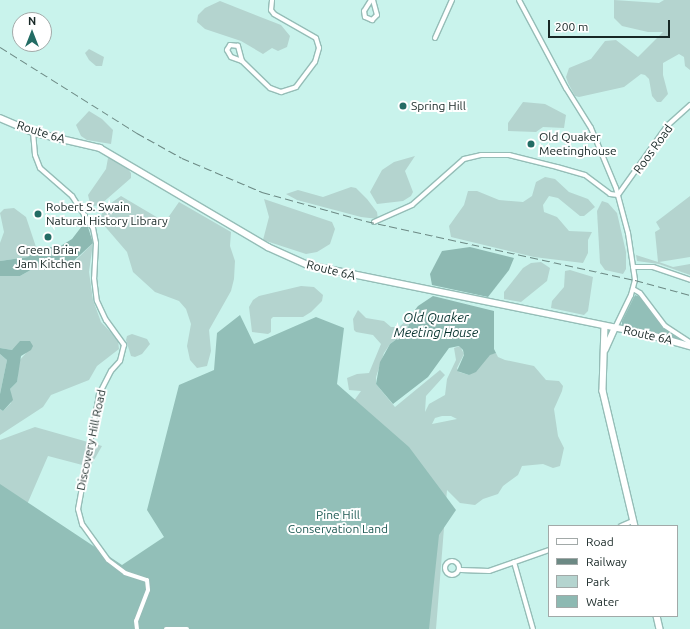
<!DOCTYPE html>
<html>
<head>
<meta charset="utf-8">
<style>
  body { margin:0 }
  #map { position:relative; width:690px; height:629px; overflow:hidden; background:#c9f3ec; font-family:Ubuntu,sans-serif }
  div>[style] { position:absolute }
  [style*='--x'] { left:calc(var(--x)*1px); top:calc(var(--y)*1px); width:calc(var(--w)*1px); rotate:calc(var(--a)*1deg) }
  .green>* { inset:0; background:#b4d4cf }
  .forest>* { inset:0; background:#92bfb8 }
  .water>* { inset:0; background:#8db9b2 }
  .roads { filter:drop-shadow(1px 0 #95bdb7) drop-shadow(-1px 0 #95bdb7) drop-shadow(0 1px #95bdb7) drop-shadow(0 -1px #95bdb7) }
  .minor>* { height:4px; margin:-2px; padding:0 2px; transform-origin:2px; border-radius:2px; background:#fff }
  .minor>.ring { margin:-2px; padding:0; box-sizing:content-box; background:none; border:4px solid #fff; border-radius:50% }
  .secondary>* { height:5.5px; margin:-2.75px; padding:0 2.75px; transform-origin:2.75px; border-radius:2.75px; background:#fff }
  .rail>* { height:1px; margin-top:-0.5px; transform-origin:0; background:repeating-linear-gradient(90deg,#6c8984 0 8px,transparent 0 12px) }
  .dots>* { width:11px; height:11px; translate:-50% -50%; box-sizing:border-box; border:2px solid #fff; border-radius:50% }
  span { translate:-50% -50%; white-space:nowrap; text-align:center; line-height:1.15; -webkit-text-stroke:4px #fff; paint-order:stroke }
  .poi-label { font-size:12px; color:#172725 }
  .left { translate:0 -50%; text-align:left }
  .street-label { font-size:12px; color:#172725 }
  .park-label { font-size:12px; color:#1e5a54 }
  .water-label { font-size:13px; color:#07332f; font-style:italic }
  .legend { position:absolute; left:548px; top:525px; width:130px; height:92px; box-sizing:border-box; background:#fff; border:1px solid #a2a9a8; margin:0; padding:5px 7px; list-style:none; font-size:12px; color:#172725 }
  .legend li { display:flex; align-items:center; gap:8px; height:20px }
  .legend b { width:20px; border:1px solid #a2a9a8 }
  .north { position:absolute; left:12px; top:12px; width:40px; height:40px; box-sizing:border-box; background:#fff; border:1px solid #a2a9a8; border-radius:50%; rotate:0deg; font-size:11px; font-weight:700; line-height:16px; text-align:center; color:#172725 }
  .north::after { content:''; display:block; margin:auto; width:14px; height:18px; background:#236c64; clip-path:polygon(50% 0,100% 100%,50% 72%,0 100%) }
  .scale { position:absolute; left:548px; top:20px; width:122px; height:18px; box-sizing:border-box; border:2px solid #172725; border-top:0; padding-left:5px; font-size:12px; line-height:14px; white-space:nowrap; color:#172725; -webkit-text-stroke:3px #fff; paint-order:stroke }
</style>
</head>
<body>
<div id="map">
  <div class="green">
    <div style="clip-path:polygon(614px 0,659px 3px,664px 0,690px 0,690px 70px,685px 66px,684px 57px,679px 54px,663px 63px,663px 75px,668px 94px,661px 102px,657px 102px,652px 96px,649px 79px,645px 75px,641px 74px,624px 87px,579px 97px,575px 96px,568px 83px,566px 77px,569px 68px,591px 59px,605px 41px,616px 40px,638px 57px,663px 32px,648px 32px,622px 26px,614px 18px)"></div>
    <div style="clip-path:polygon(220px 1px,281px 25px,290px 36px,287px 47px,278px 51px,272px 48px,263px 54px,241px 41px,205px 29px,197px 22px,198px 15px,205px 8px)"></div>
    <div style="clip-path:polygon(89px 49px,104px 57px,102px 66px,96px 66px,89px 60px,85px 53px)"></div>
    <div style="clip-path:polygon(523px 102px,545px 104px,566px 115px,564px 128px,543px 127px,536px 132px,508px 131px,508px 123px)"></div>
    <div style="clip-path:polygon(89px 111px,102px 119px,113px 130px,111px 144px,87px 140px,81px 136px,76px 125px)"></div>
    <div style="clip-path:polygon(415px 156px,405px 171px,413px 192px,411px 196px,403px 201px,377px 204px,370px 192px,382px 170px,394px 162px)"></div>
    <div style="clip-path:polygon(111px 157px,127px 168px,131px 173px,131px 178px,100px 205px,94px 206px,90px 203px,88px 195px,106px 169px,108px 158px)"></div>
    <div style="clip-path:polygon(545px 177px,555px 179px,569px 192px,588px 199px,595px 207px,584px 216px,580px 216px,558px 198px,549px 196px,543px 205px,544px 212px,557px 217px,569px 231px,592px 232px,588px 240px,588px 253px,583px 263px,534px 257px,451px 237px,449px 226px,464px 205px,468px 191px,477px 191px,499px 200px,523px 202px,532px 196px,536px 182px)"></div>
    <div style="clip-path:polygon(351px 187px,356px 188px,367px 199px,377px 212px,378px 219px,361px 217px,297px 200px,286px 194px,298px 190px,323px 197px)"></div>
    <div style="clip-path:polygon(121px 196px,165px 222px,179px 202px,231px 232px,230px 246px,235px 261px,234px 279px,231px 291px,209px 330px,211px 351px,207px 366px,197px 368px,190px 360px,187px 346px,191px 324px,186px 309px,179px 301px,155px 292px,133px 272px,127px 252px,102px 223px,100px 219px,104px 208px)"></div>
    <div style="clip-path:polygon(690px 196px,690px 257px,659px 262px,673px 267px,690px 264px,690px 275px,659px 264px,637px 261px,636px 255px,658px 262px,655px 232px,660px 229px,656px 222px)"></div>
    <div style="clip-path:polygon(264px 199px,332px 222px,335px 229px,330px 244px,317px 252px,306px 254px,263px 240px,269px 217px)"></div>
    <div style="clip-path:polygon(602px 201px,608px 203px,617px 213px,626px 252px,626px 269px,623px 274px,605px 270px,600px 263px,597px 211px)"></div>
    <div style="clip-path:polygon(14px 208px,26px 217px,36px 247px,28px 257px,0 261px,0 243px,4px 232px,0 213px,4px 209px)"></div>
    <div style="clip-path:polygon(93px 243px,89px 272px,93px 300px,101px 322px,118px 340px,119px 349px,97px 366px,89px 380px,51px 395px,43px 407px,0 435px,0 409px,3px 411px,11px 403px,10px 389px,17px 382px,19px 361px,26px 353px,30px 341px,12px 350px,0 348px,0 276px,20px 276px,36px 267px,59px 270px,70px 266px)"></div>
    <div style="clip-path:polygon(541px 262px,550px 268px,547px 281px,521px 302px,504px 299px,504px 292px,523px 268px,531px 263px)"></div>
    <div style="clip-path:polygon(570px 270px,593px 277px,588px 311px,584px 315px,551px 308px,552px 301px,564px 287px,565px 271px)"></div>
    <div style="clip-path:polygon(301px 286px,314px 287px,323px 295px,322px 301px,311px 312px,303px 317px,273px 317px,271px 319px,271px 332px,268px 334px,252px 332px,249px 307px,253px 300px,259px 296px)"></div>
    <div style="clip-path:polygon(evenodd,358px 310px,366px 318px,384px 321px,391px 327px,399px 327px,408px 319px,409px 325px,405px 333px,390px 344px,384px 353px,376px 377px,376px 384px,395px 407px,440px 370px,445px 375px,426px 396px,425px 412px,429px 404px,445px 395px,447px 379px,456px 360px,454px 348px,460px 346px,464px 354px,457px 368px,459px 372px,469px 375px,490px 354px,496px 353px,498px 357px,505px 360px,534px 366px,546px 380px,559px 381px,563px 386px,562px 391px,554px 409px,558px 436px,564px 448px,560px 466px,553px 468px,543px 464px,522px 466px,518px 475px,503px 486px,498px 494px,483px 499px,475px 505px,460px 503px,447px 490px,436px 629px,189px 629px,361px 391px,349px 390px,347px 378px,357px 374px,369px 373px,381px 344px,373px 335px,356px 332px,354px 330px,353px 319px,358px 310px,442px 416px,451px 416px,457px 419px,432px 424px,435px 418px,442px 416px)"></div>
    <div style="clip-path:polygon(132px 334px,147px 339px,150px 344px,142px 354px,135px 357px,131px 356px,126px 340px,127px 336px)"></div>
    <div style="clip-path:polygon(0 354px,7px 360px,0 394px)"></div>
    <div style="clip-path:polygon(35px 427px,102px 446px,90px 467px,48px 456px,0 567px,0 440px)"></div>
  </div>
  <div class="forest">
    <div style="clip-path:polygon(635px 295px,643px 298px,664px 327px,686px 341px,622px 326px,622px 321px)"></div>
    <div style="clip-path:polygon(240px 315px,254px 344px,316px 317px,344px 328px,337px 384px,409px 447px,456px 510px,439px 535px,429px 629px,0 629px,0 484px,122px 565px,164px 537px,147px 510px,179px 385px,214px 370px,217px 333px)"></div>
  </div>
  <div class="water">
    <div style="clip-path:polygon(82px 226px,88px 227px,93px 243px,66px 268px,36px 267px,20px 276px,0 276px,0 261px,28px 257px,36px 247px,59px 247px,72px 239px)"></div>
    <div style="clip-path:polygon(470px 247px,514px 258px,509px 270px,488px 297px,432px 285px,430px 274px,442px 251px)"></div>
    <div style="clip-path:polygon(433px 296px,494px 311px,494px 349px,496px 353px,490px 355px,476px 372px,469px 375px,457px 371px,464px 355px,463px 350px,459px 346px,449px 348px,428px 377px,393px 404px,376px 384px,380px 362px,390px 344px,405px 333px,409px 325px,408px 319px,418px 306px)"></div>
    <div style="clip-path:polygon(20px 341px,30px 341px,33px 346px,31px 350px,21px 356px,17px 382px,10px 389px,13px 400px,3px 411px,0 409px,0 394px,7px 360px,0 354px,0 348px,12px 350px)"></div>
  </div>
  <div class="roads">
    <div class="minor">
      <div style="--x:371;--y:0;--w:13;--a:122"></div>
      <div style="--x:364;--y:11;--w:6;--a:81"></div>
      <div style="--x:365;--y:17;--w:8;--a:23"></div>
      <div style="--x:372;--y:20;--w:7;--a:-45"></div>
      <div style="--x:377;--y:15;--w:16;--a:-105"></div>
      <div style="--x:519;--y:0;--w:100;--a:61.9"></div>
      <div style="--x:566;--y:88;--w:47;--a:58"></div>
      <div style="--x:591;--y:128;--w:65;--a:67.4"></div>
      <div style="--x:616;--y:188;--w:47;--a:75.1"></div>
      <div style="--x:628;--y:233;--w:48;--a:81.5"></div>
      <div style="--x:635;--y:280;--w:16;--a:105"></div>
      <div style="--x:631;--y:295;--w:37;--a:116"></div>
      <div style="--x:435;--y:38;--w:42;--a:-65.9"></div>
      <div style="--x:242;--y:61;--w:16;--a:-105"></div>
      <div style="--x:238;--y:46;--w:8;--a:-173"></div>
      <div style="--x:230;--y:45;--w:6;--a:121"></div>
      <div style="--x:227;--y:50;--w:8;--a:60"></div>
      <div style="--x:231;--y:57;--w:12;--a:20"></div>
      <div style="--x:242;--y:61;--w:39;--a:44"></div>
      <div style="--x:270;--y:88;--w:12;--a:20"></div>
      <div style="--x:281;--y:92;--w:16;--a:-18"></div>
      <div style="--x:296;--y:87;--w:31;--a:-53"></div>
      <div style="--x:315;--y:62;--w:15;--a:-74"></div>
      <div style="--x:319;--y:48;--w:10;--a:-107"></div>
      <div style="--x:316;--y:38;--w:48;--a:-150.3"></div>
      <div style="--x:274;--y:14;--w:5;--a:-127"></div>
      <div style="--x:271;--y:10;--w:10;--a:-84"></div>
      <div style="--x:33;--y:132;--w:23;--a:85"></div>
      <div style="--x:35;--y:155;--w:14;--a:69"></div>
      <div style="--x:40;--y:168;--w:43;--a:41.2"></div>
      <div style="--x:72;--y:196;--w:38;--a:57"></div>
      <div style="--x:93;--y:228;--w:15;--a:79"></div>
      <div style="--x:96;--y:243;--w:35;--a:93"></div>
      <div style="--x:94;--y:278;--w:23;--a:83"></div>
      <div style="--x:97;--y:301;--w:21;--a:65"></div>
      <div style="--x:106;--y:320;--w:31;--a:54"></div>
      <div style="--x:124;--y:345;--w:16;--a:104"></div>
      <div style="--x:120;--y:361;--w:13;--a:132"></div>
      <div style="--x:111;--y:371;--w:27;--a:117"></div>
      <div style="--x:99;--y:395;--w:116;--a:100.4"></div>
      <div style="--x:78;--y:509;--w:16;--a:75"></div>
      <div style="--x:82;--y:524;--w:44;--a:54.2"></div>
      <div style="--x:108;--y:560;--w:21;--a:37"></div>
      <div style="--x:125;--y:573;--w:23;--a:18"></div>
      <div style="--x:147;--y:580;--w:10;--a:84"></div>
      <div style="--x:148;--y:590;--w:33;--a:111"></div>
      <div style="--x:136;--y:621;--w:8;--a:83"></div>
      <div style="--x:374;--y:222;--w:42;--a:-24.1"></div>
      <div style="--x:412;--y:205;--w:69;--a:-41.5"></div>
      <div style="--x:464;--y:159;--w:17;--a:-13"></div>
      <div style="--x:481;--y:155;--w:28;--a:0"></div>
      <div style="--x:509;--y:155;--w:49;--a:14"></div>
      <div style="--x:557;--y:167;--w:29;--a:16"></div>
      <div style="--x:585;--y:175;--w:31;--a:37"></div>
      <div style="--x:610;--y:194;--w:8;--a:7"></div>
      <div style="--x:618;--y:195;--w:86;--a:-54.5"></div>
      <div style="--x:668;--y:125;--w:30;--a:-42"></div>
      <div style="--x:633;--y:267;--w:20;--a:0"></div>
      <div style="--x:653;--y:267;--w:39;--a:19"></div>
      <div style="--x:633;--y:289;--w:8;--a:30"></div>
      <div style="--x:640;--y:293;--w:41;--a:52.9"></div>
      <div style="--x:665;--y:326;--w:30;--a:33"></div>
      <div style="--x:621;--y:526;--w:13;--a:-23"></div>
      <div class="ring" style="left:445px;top:561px;width:10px;height:10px"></div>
      <div style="--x:514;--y:562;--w:70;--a:74.2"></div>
      <div style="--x:461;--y:570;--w:28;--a:2"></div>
      <div style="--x:489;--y:571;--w:64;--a:-19.3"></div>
      <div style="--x:166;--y:629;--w:21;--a:0"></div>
    </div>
    <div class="secondary">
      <div style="--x:0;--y:118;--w:39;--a:23"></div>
      <div style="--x:36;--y:133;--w:66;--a:13.2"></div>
      <div style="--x:100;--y:148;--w:195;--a:30.5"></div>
      <div style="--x:268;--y:247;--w:44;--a:24.2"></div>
      <div style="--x:308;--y:265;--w:350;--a:11.5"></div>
      <div style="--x:651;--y:335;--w:41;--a:15.8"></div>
      <div style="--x:605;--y:326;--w:65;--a:91.8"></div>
      <div style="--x:603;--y:391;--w:139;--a:76.7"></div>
      <div style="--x:605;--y:350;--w:24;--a:-66"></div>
      <div style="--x:657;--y:616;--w:13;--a:77"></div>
    </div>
  </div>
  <div class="rail">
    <div style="--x:0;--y:47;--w:162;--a:32.1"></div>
    <div style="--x:137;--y:133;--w:51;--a:29.1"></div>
    <div style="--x:182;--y:158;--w:87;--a:23"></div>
    <div style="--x:262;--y:192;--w:108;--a:15.6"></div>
    <div style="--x:366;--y:221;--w:275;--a:12.4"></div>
    <div style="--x:635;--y:280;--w:57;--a:15.3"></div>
  </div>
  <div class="dots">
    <div style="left:403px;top:106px;background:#236c64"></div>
    <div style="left:531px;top:144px;background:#236c64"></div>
    <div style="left:38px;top:214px;background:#236c64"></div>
    <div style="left:48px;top:237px;background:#236c64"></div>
  </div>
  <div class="poi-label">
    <span class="left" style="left:411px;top:106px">Spring Hill</span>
    <span class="left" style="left:539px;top:144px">Old Quaker<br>Meetinghouse</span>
    <span class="left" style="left:46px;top:214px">Robert S. Swain<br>Natural History Library</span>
    <span style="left:48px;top:257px">Green Briar<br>Jam Kitchen</span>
  </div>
  <div class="street-label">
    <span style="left:41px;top:132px;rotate:17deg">Route 6A</span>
    <span style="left:653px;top:149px;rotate:-54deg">Roos Road</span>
    <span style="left:331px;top:270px;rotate:14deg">Route 6A</span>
    <span style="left:648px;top:335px;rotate:13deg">Route 6A</span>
    <span style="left:91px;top:440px;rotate:-78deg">Discovery Hill Road</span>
  </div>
  <div class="park-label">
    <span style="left:338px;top:522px">Pine Hill<br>Conservation Land</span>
  </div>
  <div class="water-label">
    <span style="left:436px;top:325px">Old Quaker<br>Meeting House</span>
  </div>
  <ul class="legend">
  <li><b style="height:5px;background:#fff"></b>Road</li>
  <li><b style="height:5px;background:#6c8984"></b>Railway</li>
  <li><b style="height:11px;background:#b4d4cf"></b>Park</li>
  <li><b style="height:11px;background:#8db9b2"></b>Water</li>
  </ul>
  <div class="north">N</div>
  <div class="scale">200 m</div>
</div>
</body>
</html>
